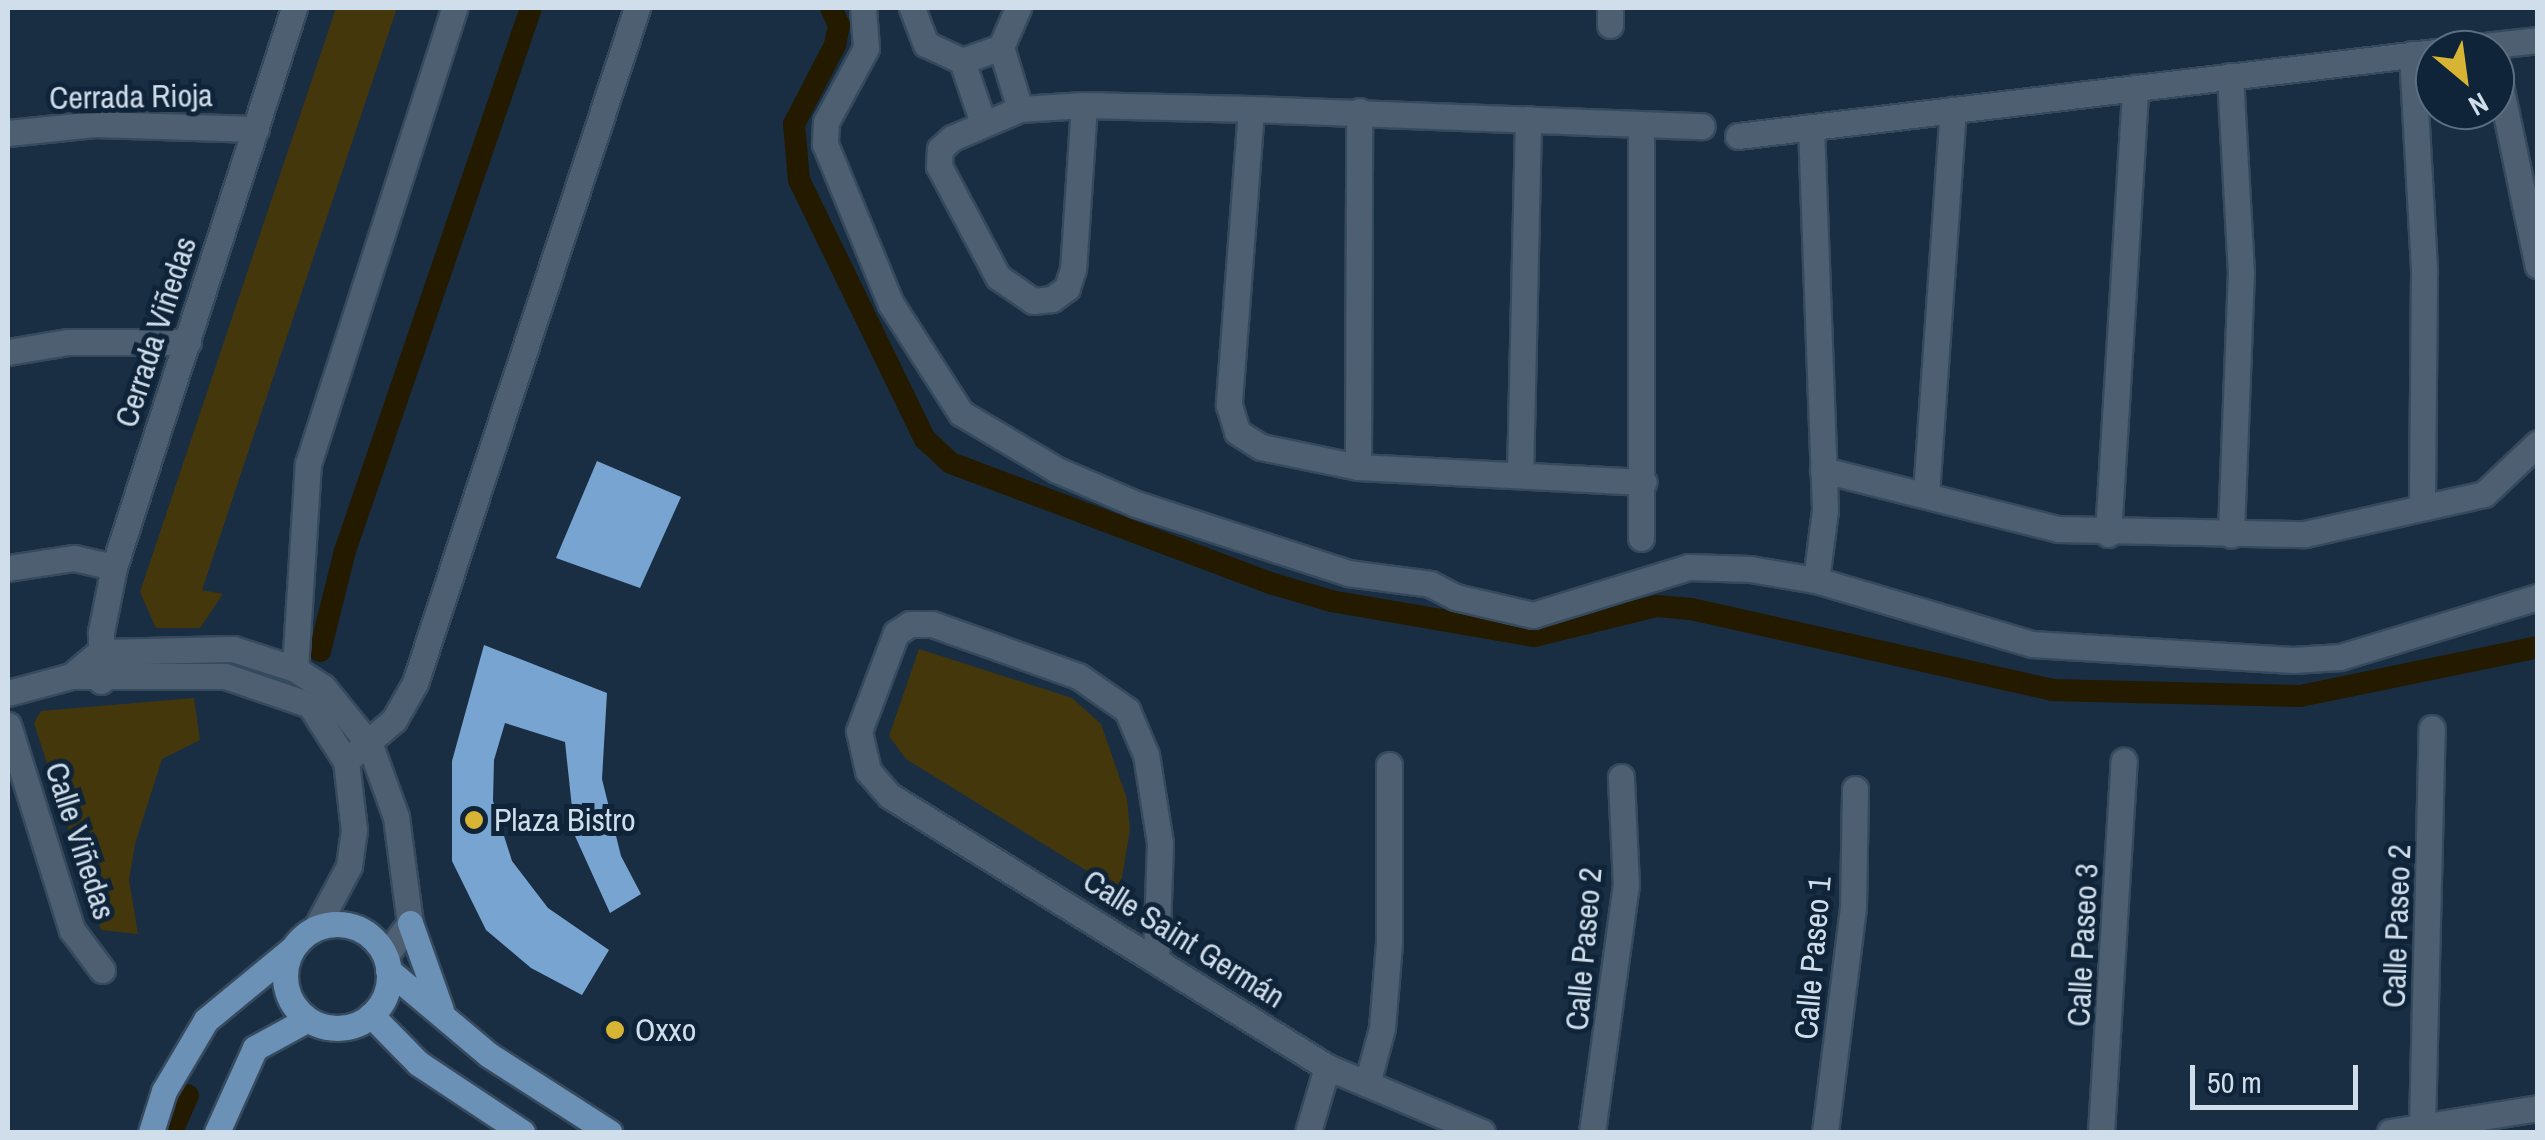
<!DOCTYPE html>
<html>
<head>
<meta charset="utf-8">
<style>
  body { margin:0 }
  #map { position:relative; width:2545px; height:1140px; overflow:hidden; background:#192e43; font-family:"Archivo Narrow",sans-serif }
  div>[style] { position:absolute }
  [style*='--x'] { left:calc(var(--x)*1px); top:calc(var(--y)*1px); width:calc(var(--w)*1px); rotate:calc(var(--a)*1deg) }
  .green>* { inset:0; background:#44370c }
  .canal>* { height:22px; margin:-11px; padding:0 11px; transform-origin:11px; border-radius:11px; background:#231a00 }
  .building>* { inset:0; background:#77a4d1 }
  .roads { filter:drop-shadow(2px 0 #364a5e) drop-shadow(-2px 0 #364a5e) drop-shadow(0 2px #364a5e) drop-shadow(0 -2px #364a5e) }
  .minor>* { height:25px; margin:-12.5px; padding:0 12.5px; transform-origin:12.5px; border-radius:12.5px; background:#4d5f71 }
  .major>* { height:25px; margin:-12.5px; padding:0 12.5px; transform-origin:12.5px; border-radius:12.5px; background:#6b91b6 }
  .major>.ring { margin:-12.5px; padding:0; box-sizing:content-box; background:none; border:25px solid #6b91b6; border-radius:50% }
  .dots>* { width:28px; height:28px; translate:-50% -50%; box-sizing:border-box; border:5px solid #0f2438; border-radius:50% }
  span { translate:-50% -50%; white-space:nowrap; text-align:center; line-height:1.15; -webkit-text-stroke:10px #0f2438; paint-order:stroke }
  .street-label { font-size:32px; color:#d0ddeb }
  .poi-label { font-size:32px; color:#d0ddeb }
  .left { translate:0 -50%; text-align:left }
  .frame { position:absolute; inset:0; border:10px solid #d0ddeb; pointer-events:none }
  .north { position:absolute; left:2415px; top:30px; width:100px; height:100px; box-sizing:border-box; background:#0f2438; border:2px solid #5c6e80; border-radius:50%; rotate:151deg; font-size:28px; font-weight:700; line-height:40px; text-align:center; color:#d0ddeb }
  .north::after { content:''; display:block; margin:auto; width:35px; height:45px; background:#d7b434; clip-path:polygon(50% 0,100% 100%,50% 72%,0 100%) }
  .scale { position:absolute; left:2190px; top:1065px; width:168px; height:45px; box-sizing:border-box; border:5px solid #d0ddeb; border-top:0; padding-left:12px; font-size:30px; line-height:35px; white-space:nowrap; color:#d0ddeb; -webkit-text-stroke:8px #0f2438; paint-order:stroke }
</style>
</head>
<body>
<div id="map">
  <div class="green">
    <div style="clip-path:polygon(336px 8px,397px 8px,202px 590px,223px 594px,200px 628px,156px 628px,140px 592px)"></div>
    <div style="clip-path:polygon(919px 649px,1072px 698px,1101px 724px,1127px 799px,1130px 830px,1121px 884px,1113px 887px,906px 759px,889px 736px)"></div>
    <div style="clip-path:polygon(194px 698px,200px 740px,162px 759px,135px 844px,129px 880px,138px 934px,101px 930px,34px 723px,41px 711px)"></div>
  </div>
  <div class="canal">
    <div style="--x:831;--y:8;--w:19;--a:65"></div>
    <div style="--x:839;--y:25;--w:20;--a:101"></div>
    <div style="--x:835;--y:45;--w:89;--a:117.4"></div>
    <div style="--x:794;--y:124;--w:56;--a:84.9"></div>
    <div style="--x:799;--y:180;--w:288;--a:64.1"></div>
    <div style="--x:925;--y:439;--w:35;--a:43"></div>
    <div style="--x:951;--y:463;--w:341;--a:20.6"></div>
    <div style="--x:1270;--y:583;--w:64;--a:16.4"></div>
    <div style="--x:1331;--y:601;--w:206;--a:9.8"></div>
    <div style="--x:1534;--y:636;--w:127;--a:-13.7"></div>
    <div style="--x:1657;--y:606;--w:34;--a:5"></div>
    <div style="--x:1691;--y:609;--w:370;--a:12.6"></div>
    <div style="--x:2052;--y:690;--w:248;--a:1.4"></div>
    <div style="--x:2300;--y:696;--w:243;--a:-11.6"></div>
    <div style="--x:320;--y:651;--w:103;--a:-76"></div>
    <div style="--x:345;--y:551;--w:574;--a:-71.09"></div>
    <div style="--x:172;--y:1132;--w:40;--a:-66.6"></div>
  </div>
  <div class="building">
    <div style="clip-path:polygon(597px 461px,681px 497px,640px 588px,556px 558px)"></div>
    <div style="clip-path:polygon(484px 645px,607px 693px,602px 779px,621px 856px,641px 894px,610px 913px,575px 836px,565px 742px,505px 723px,494px 760px,493px 801px,512px 861px,548px 908px,609px 950px,582px 995px,531px 968px,486px 930px,452px 861px,452px 761px)"></div>
  </div>
  <div class="roads">
    <div class="minor">
      <div style="--x:863;--y:8;--w:40;--a:85.7"></div>
      <div style="--x:866;--y:48;--w:84;--a:118.4"></div>
      <div style="--x:826;--y:122;--w:22;--a:93"></div>
      <div style="--x:825;--y:144;--w:173;--a:67.6"></div>
      <div style="--x:891;--y:304;--w:130;--a:57.3"></div>
      <div style="--x:961;--y:413;--w:112;--a:30.7"></div>
      <div style="--x:1057;--y:470;--w:86;--a:23.3"></div>
      <div style="--x:1136;--y:504;--w:223;--a:18"></div>
      <div style="--x:1348;--y:573;--w:83;--a:7.6"></div>
      <div style="--x:1430;--y:584;--w:28;--a:27"></div>
      <div style="--x:1455;--y:597;--w:80;--a:13"></div>
      <div style="--x:1533;--y:615;--w:163;--a:-17.1"></div>
      <div style="--x:1689;--y:567;--w:61;--a:1.9"></div>
      <div style="--x:1750;--y:569;--w:67;--a:9.5"></div>
      <div style="--x:1816;--y:580;--w:225;--a:16.5"></div>
      <div style="--x:2032;--y:644;--w:261;--a:3.5"></div>
      <div style="--x:2293;--y:660;--w:47;--a:-3.7"></div>
      <div style="--x:2340;--y:657;--w:207;--a:-16.9"></div>
      <div style="--x:912;--y:8;--w:39;--a:69"></div>
      <div style="--x:926;--y:44;--w:40;--a:25"></div>
      <div style="--x:962;--y:61;--w:41;--a:-19.7"></div>
      <div style="--x:1001;--y:47;--w:43;--a:-66.4"></div>
      <div style="--x:1610;--y:25;--w:17;--a:-90"></div>
      <div style="--x:1001;--y:47;--w:65;--a:73"></div>
      <div style="--x:2449;--y:50;--w:90;--a:-6.4"></div>
      <div style="--x:2412;--y:54;--w:218;--a:86.8"></div>
      <div style="--x:2424;--y:272;--w:235;--a:90.5"></div>
      <div style="--x:962;--y:61;--w:65;--a:71.3"></div>
      <div style="--x:2495;--y:61;--w:209;--a:78.2"></div>
      <div style="--x:2230;--y:76;--w:195;--a:86.8"></div>
      <div style="--x:2241;--y:271;--w:264;--a:92.2"></div>
      <div style="--x:1084;--y:105;--w:164;--a:93.8"></div>
      <div style="--x:1073;--y:269;--w:20;--a:108"></div>
      <div style="--x:1067;--y:288;--w:19;--a:144"></div>
      <div style="--x:1052;--y:299;--w:19;--a:174"></div>
      <div style="--x:1033;--y:301;--w:42;--a:-145.6"></div>
      <div style="--x:998;--y:277;--w:126;--a:-118"></div>
      <div style="--x:939;--y:166;--w:17;--a:-87"></div>
      <div style="--x:940;--y:149;--w:16;--a:-43"></div>
      <div style="--x:952;--y:138;--w:74;--a:-23.1"></div>
      <div style="--x:1020;--y:109;--w:64;--a:-3.6"></div>
      <div style="--x:1084;--y:105;--w:167;--a:1.4"></div>
      <div style="--x:1251;--y:109;--w:451;--a:2.2"></div>
      <div style="--x:1251;--y:109;--w:297;--a:94.3"></div>
      <div style="--x:1229;--y:405;--w:28;--a:73"></div>
      <div style="--x:1237;--y:432;--w:28;--a:32"></div>
      <div style="--x:1261;--y:447;--w:99;--a:11.7"></div>
      <div style="--x:1358;--y:467;--w:286;--a:3"></div>
      <div style="--x:1811;--y:127;--w:383;--a:87.9"></div>
      <div style="--x:1825;--y:510;--w:71;--a:97.3"></div>
      <div style="--x:8;--y:133;--w:87;--a:-5.9"></div>
      <div style="--x:95;--y:124;--w:161;--a:1.8"></div>
      <div style="--x:1738;--y:136;--w:702;--a:-6.87"></div>
      <div style="--x:8;--y:352;--w:61;--a:-9.5"></div>
      <div style="--x:68;--y:342;--w:120;--a:0"></div>
      <div style="--x:1358;--y:467;--w:356;--a:-89.8"></div>
      <div style="--x:1823;--y:470;--w:242;--a:14.1"></div>
      <div style="--x:2058;--y:529;--w:247;--a:1.2"></div>
      <div style="--x:2305;--y:534;--w:183;--a:-12.6"></div>
      <div style="--x:2484;--y:494;--w:74;--a:-43.4"></div>
      <div style="--x:1520;--y:475;--w:356;--a:-88.7"></div>
      <div style="--x:1926;--y:494;--w:385;--a:-86"></div>
      <div style="--x:2108;--y:534;--w:447;--a:-86.5"></div>
      <div style="--x:1641;--y:538;--w:413;--a:-90"></div>
      <div style="--x:8;--y:568;--w:67;--a:-8.6"></div>
      <div style="--x:74;--y:558;--w:41;--a:12.7"></div>
      <div style="--x:295;--y:669;--w:205;--a:-86.4"></div>
      <div style="--x:308;--y:464;--w:479;--a:-72.2"></div>
      <div style="--x:71;--y:676;--w:38;--a:-40"></div>
      <div style="--x:100;--y:652;--w:133;--a:-1.3"></div>
      <div style="--x:233;--y:649;--w:65;--a:17.9"></div>
      <div style="--x:295;--y:669;--w:33;--a:33"></div>
      <div style="--x:323;--y:687;--w:75;--a:51"></div>
      <div style="--x:370;--y:745;--w:77;--a:70.1"></div>
      <div style="--x:396;--y:817;--w:107;--a:82.5"></div>
      <div style="--x:410;--y:923;--w:41;--a:127.1"></div>
      <div style="--x:101;--y:681;--w:49;--a:-90"></div>
      <div style="--x:101;--y:632;--w:66;--a:-78.7"></div>
      <div style="--x:114;--y:567;--w:587;--a:-72.15"></div>
      <div style="--x:8;--y:693;--w:65;--a:-15.1"></div>
      <div style="--x:71;--y:676;--w:154;--a:0"></div>
      <div style="--x:225;--y:676;--w:90;--a:18.8"></div>
      <div style="--x:310;--y:705;--w:67;--a:57.3"></div>
      <div style="--x:346;--y:761;--w:69;--a:83.4"></div>
      <div style="--x:354;--y:830;--w:36;--a:98"></div>
      <div style="--x:349;--y:866;--w:70;--a:118"></div>
      <div style="--x:8;--y:725;--w:215;--a:72.7"></div>
      <div style="--x:72;--y:930;--w:50;--a:53.1"></div>
      <div style="--x:346;--y:761;--w:63;--a:-40.5"></div>
      <div style="--x:394;--y:720;--w:43;--a:-60.4"></div>
      <div style="--x:415;--y:683;--w:711;--a:-71.79"></div>
      <div style="--x:1156;--y:958;--w:115;--a:-88"></div>
      <div style="--x:1160;--y:843;--w:89;--a:-99"></div>
      <div style="--x:1146;--y:755;--w:49;--a:-112.9"></div>
      <div style="--x:1127;--y:710;--w:60;--a:-145.2"></div>
      <div style="--x:1078;--y:676;--w:155;--a:-160.4"></div>
      <div style="--x:932;--y:624;--w:22;--a:180"></div>
      <div style="--x:910;--y:624;--w:17;--a:147"></div>
      <div style="--x:896;--y:633;--w:105;--a:110.7"></div>
      <div style="--x:859;--y:731;--w:41;--a:77.3"></div>
      <div style="--x:868;--y:771;--w:33;--a:49"></div>
      <div style="--x:890;--y:796;--w:514;--a:31.8"></div>
      <div style="--x:1327;--y:1067;--w:168;--a:22.8"></div>
      <div style="--x:1367;--y:1084;--w:58;--a:-75"></div>
      <div style="--x:1382;--y:1028;--w:85;--a:-85.3"></div>
      <div style="--x:1389;--y:943;--w:178;--a:-90"></div>
      <div style="--x:2422;--y:1126;--w:398;--a:-88.6"></div>
      <div style="--x:1308;--y:1132;--w:68;--a:-73.7"></div>
      <div style="--x:1592;--y:1132;--w:249;--a:-82.2"></div>
      <div style="--x:1626;--y:885;--w:108;--a:-92.7"></div>
      <div style="--x:1825;--y:1132;--w:227;--a:-82.9"></div>
      <div style="--x:1853;--y:907;--w:118;--a:-89"></div>
      <div style="--x:2101;--y:1132;--w:372;--a:-86.5"></div>
      <div style="--x:2390;--y:1132;--w:150;--a:-9.2"></div>
    </div>
    <div class="major">
      <div style="--x:410;--y:923;--w:92;--a:70.4"></div>
      <div class="ring" style="left:285px;top:924px;width:79px;height:79px"></div>
      <div style="--x:388;--y:970;--w:132;--a:40.1"></div>
      <div style="--x:489;--y:1055;--w:143;--a:32.7"></div>
      <div style="--x:371;--y:1015;--w:67;--a:45.6"></div>
      <div style="--x:418;--y:1063;--w:125;--a:33.6"></div>
      <div style="--x:151;--y:1132;--w:43;--a:-72.4"></div>
      <div style="--x:164;--y:1091;--w:82;--a:-59.4"></div>
      <div style="--x:206;--y:1020;--w:112;--a:-39.5"></div>
      <div style="--x:217;--y:1132;--w:92;--a:-65.7"></div>
      <div style="--x:255;--y:1048;--w:60;--a:-28.7"></div>
    </div>
  </div>
  <div class="dots">
    <div style="left:474px;top:820px;background:#d7b434"></div>
    <div style="left:615px;top:1030px;background:#d7b434"></div>
  </div>
  <div class="street-label">
    <span style="left:131px;top:97px;rotate:-1deg">Cerrada Rioja</span>
    <span style="left:156px;top:332px;rotate:-72deg">Cerrada Viñedas</span>
    <span style="left:80px;top:841px;rotate:72deg">Calle Viñedas</span>
    <span style="left:2397px;top:926px;rotate:-88deg">Calle Paseo 2</span>
    <span style="left:1184px;top:939px;rotate:32deg">Calle Saint Germán</span>
    <span style="left:2083px;top:945px;rotate:-87deg">Calle Paseo 3</span>
    <span style="left:1584px;top:949px;rotate:-85deg">Calle Paseo 2</span>
    <span style="left:1813px;top:958px;rotate:-85deg">Calle Paseo 1</span>
  </div>
  <div class="poi-label">
    <span class="left" style="left:494px;top:820px">Plaza Bistro</span>
    <span class="left" style="left:635px;top:1030px">Oxxo</span>
  </div>
  <div class="frame"></div>
  <div class="north">N</div>
  <div class="scale">50 m</div>
</div>
</body>
</html>
